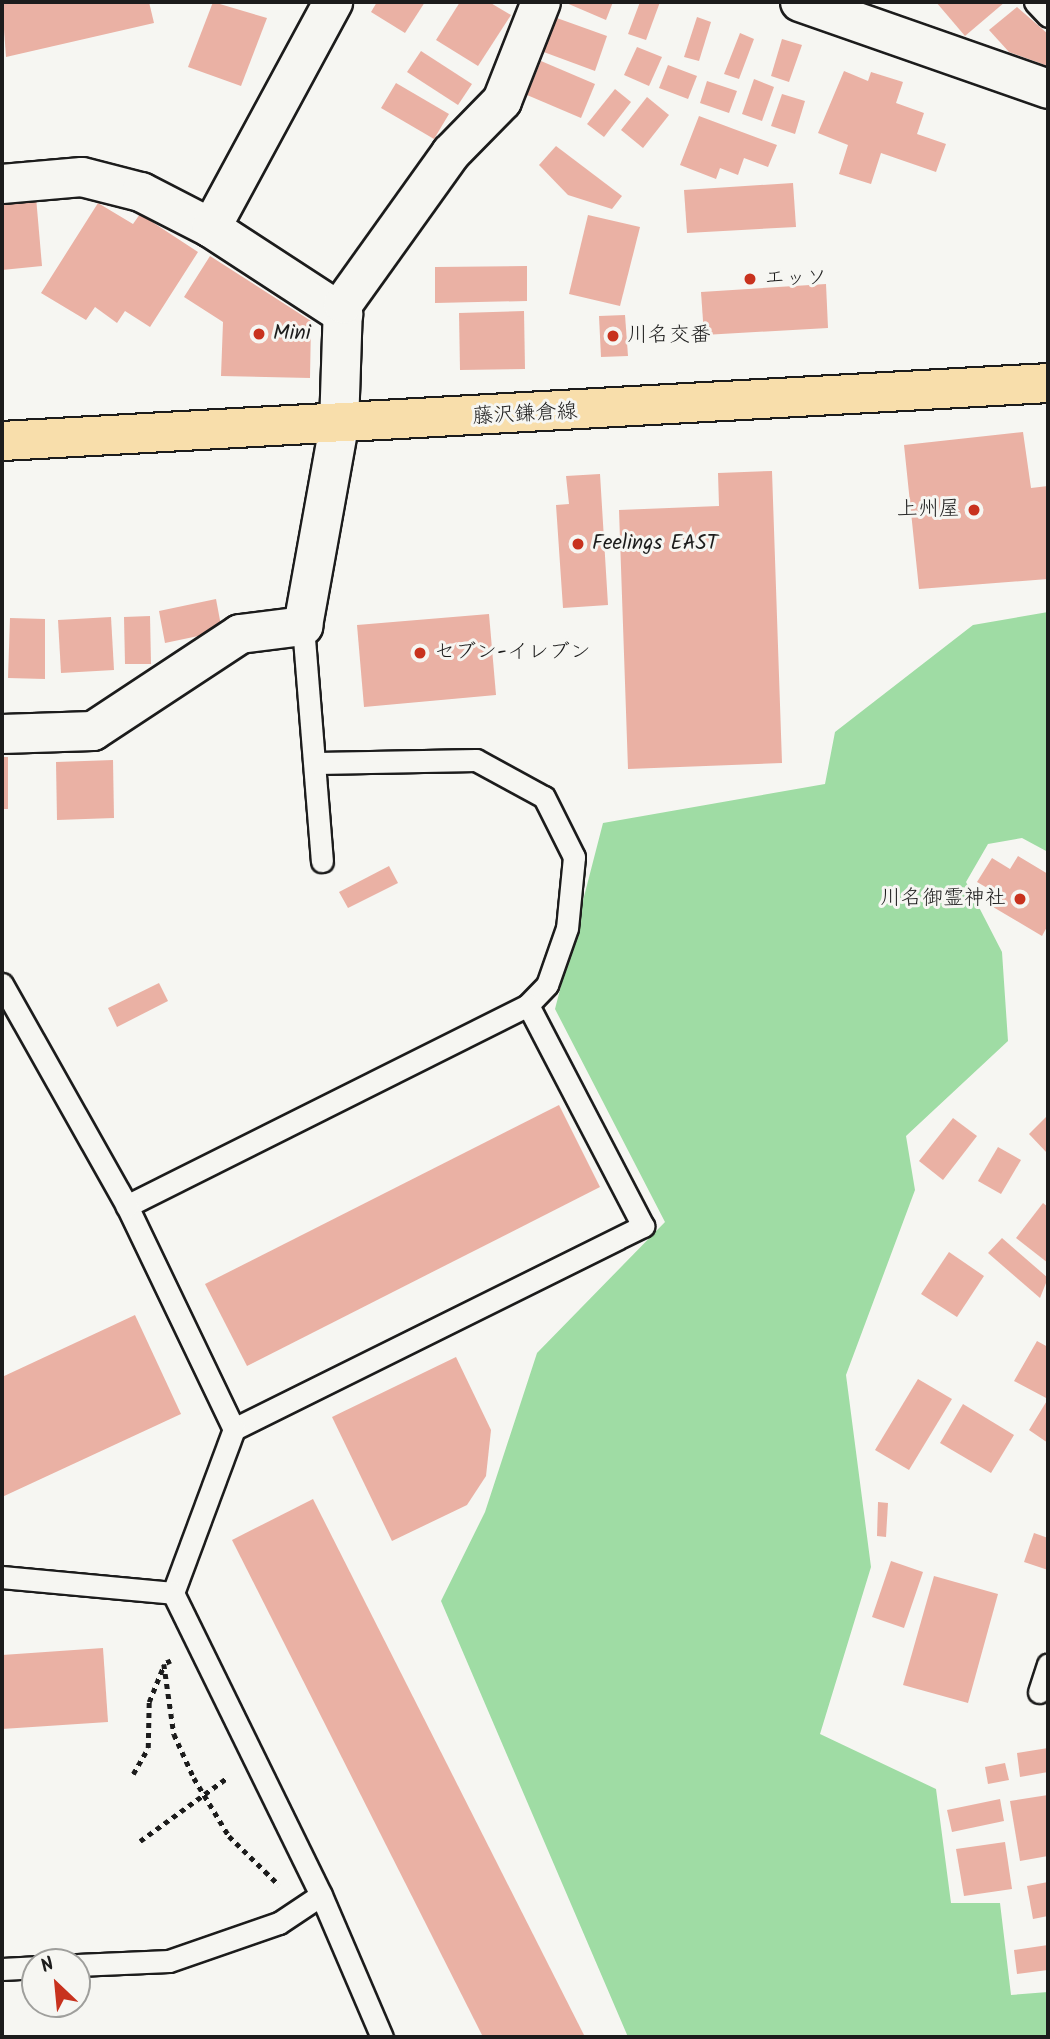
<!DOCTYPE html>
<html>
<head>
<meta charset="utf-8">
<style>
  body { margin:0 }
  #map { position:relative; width:1050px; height:2039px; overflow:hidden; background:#f6f6f2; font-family:Kalam,"Klee One",sans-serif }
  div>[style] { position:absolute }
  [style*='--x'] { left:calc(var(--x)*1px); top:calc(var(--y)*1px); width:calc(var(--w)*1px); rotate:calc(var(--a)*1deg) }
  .green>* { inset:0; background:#9fdca4 }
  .building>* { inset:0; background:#eab1a4 }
  .path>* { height:4.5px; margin-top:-2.25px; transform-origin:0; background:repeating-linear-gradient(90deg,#1c1c1c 0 5px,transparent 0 10px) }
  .roads { filter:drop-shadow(2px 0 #1c1c1c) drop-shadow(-2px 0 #1c1c1c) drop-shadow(0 2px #1c1c1c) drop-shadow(0 -2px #1c1c1c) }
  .service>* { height:21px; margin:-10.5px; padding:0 10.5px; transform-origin:10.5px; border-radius:10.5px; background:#f6f6f2 }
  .minor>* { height:38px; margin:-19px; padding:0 19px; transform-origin:19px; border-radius:19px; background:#f6f6f2 }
  .primary>* { height:38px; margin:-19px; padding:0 19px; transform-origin:19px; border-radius:19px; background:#f8deab }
  .dots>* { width:19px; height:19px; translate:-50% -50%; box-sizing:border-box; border:4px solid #f6f6f2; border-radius:50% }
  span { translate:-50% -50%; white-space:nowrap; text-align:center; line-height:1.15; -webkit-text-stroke:6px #f6f6f2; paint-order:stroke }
  .poi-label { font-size:21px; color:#1c1c1c }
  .left { translate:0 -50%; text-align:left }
  .right { translate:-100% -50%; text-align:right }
  .street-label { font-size:21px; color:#1c1c1c }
  .frame { position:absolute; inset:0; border:4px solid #1c1c1c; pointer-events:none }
  .north { position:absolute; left:21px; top:1948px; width:70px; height:70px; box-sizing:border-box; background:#f6f6f2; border:2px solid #9f9f9c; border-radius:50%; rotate:334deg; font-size:19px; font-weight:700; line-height:28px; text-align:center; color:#1c1c1c }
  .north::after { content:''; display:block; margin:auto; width:24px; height:32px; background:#c8321e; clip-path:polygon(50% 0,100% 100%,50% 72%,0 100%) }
</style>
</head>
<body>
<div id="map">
  <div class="green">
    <div style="clip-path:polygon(1048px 612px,1048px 852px,1022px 838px,988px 844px,966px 882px,1002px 952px,1008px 1041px,906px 1136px,915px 1190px,846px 1375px,871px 1567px,820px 1734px,936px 1789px,951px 1903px,1000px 1903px,1011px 1995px,1048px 1992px,1048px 2037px,628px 2037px,441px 1601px,485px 1512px,537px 1353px,665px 1222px,555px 1009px,603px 823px,825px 784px,835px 732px,973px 625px)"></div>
  </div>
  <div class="building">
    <div style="clip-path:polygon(2px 2px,149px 2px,154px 23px,6px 57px)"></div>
    <div style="clip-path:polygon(213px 2px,267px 18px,241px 86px,188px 67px)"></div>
    <div style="clip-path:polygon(377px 2px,425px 2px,405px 33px,371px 12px)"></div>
    <div style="clip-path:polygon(460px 2px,489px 2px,511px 15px,478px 66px,436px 40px)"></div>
    <div style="clip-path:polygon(564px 2px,613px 2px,606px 20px)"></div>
    <div style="clip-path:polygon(640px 2px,660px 2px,646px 40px,628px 34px)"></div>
    <div style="clip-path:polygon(936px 2px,1005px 2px,965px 36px)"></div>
    <div style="clip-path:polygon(1017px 7px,1048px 34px,1048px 66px,1009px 52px,989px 30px)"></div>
    <div style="clip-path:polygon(554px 17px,607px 36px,595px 71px,541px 51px)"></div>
    <div style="clip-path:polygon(697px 17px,711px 22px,699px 61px,684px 57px)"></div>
    <div style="clip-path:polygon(740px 33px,754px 39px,739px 79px,724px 74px)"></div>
    <div style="clip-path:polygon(782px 39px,802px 45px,789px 82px,771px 76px)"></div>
    <div style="clip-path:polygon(637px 47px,662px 57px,649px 86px,624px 75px)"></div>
    <div style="clip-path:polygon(421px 51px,472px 84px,458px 105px,407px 72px)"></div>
    <div style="clip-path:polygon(541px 61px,595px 84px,581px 118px,527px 95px)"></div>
    <div style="clip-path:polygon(668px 65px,697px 76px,688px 99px,659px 88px)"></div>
    <div style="clip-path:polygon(844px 71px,868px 81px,871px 72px,903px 82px,896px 103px,924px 113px,917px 134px,946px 144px,936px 172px,881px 153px,871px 184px,839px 174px,848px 145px,818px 133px)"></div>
    <div style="clip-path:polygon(754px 79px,774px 87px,762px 121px,742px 114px)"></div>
    <div style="clip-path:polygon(707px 81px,737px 91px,729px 113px,700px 103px)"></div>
    <div style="clip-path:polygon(396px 83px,449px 114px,434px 139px,381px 108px)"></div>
    <div style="clip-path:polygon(615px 89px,631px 102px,604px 137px,587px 124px)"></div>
    <div style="clip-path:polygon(782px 94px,805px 101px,795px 134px,771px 126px)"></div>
    <div style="clip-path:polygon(647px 97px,669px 115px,643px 148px,621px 130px)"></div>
    <div style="clip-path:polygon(699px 116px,777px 145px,768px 167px,744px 158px,738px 175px,720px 168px,716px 179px,680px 165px)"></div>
    <div style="clip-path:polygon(556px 146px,622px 196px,612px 209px,568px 195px,539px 165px)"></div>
    <div style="clip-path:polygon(793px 183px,796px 227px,687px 233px,684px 190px)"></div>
    <div style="clip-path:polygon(36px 197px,42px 266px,2px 270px,2px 200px)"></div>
    <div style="clip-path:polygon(98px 203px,133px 224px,140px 214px,198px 252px,150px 327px,125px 311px,117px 323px,95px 307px,86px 320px,41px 293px)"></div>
    <div style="clip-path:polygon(588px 215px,640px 227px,620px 306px,569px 294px)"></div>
    <div style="clip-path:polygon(210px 256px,311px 321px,310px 378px,221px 376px,223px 322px,184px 297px)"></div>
    <div style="clip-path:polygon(527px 266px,527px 301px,435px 303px,435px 267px)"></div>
    <div style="clip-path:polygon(826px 284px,828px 328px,704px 335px,701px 292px)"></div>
    <div style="clip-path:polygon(524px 311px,525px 369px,460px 370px,459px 313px)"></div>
    <div style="clip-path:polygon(625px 315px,628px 356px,601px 357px,599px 316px)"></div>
    <div style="clip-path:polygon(1023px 432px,1031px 488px,1048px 486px,1048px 579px,919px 589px,904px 445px)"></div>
    <div style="clip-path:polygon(772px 471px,782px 763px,628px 769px,619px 510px,719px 506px,718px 473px)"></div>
    <div style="clip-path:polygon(600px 474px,608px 605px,563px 608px,556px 505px,569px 504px,566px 476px)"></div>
    <div style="clip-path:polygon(216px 599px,222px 631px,165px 643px,159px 611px)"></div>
    <div style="clip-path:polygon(489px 614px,496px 695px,364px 707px,357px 625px)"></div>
    <div style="clip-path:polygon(150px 616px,151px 664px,125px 664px,124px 617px)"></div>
    <div style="clip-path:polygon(111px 617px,114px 670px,61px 673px,58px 620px)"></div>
    <div style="clip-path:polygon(10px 618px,45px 619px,45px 679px,8px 678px)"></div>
    <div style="clip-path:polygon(2px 757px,8px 757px,8px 809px,2px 809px)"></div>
    <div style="clip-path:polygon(113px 760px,114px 818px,57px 820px,56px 762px)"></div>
    <div style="clip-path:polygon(1018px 856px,1048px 874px,1048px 925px,1042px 936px,988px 904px,996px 893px,977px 882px,992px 858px,1010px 869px)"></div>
    <div style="clip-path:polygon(389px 866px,398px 883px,348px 908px,339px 892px)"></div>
    <div style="clip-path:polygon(159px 983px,168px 1001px,117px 1027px,108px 1008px)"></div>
    <div style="clip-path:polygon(559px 1105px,600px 1187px,247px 1366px,205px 1284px)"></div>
    <div style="clip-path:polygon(1048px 1115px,1048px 1154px,1029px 1134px)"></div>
    <div style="clip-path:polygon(953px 1118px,977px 1136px,943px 1180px,919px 1161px)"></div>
    <div style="clip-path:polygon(998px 1147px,1021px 1160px,1001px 1194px,978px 1181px)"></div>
    <div style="clip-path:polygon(1043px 1203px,1048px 1207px,1048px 1263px,1016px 1238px)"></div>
    <div style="clip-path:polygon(1002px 1238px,1048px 1278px,1040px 1298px,988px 1253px)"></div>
    <div style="clip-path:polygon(949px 1252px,984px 1276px,957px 1317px,921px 1294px)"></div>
    <div style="clip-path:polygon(135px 1315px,181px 1414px,2px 1497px,2px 1377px)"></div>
    <div style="clip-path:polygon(1037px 1341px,1048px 1347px,1048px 1443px,1029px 1430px,1048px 1399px,1014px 1381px)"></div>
    <div style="clip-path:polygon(456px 1357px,491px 1430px,486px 1476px,467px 1505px,392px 1541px,332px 1417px)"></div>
    <div style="clip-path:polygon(918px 1379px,952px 1399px,909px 1470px,875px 1450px)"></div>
    <div style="clip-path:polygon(963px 1404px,1014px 1435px,991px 1473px,940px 1443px)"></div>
    <div style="clip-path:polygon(313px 1499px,585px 2037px,483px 2037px,232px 1540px)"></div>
    <div style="clip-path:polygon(878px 1502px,888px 1503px,886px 1537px,877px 1536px)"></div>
    <div style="clip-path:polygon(1034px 1533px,1048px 1538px,1048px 1570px,1024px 1562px)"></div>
    <div style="clip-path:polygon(891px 1561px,923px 1572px,904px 1628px,872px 1617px)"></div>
    <div style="clip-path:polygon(934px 1576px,998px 1594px,968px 1703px,903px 1685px)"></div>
    <div style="clip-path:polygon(103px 1648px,108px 1722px,2px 1729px,2px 1655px)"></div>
    <div style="clip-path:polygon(1048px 1748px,1048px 1772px,1020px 1777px,1017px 1753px)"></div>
    <div style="clip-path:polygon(1005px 1763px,1009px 1780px,988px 1784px,985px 1767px)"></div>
    <div style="clip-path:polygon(1048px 1795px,1048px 1856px,1020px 1861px,1010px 1801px)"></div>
    <div style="clip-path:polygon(1000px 1799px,1004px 1821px,952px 1832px,947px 1810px)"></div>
    <div style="clip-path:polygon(1005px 1842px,1012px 1889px,964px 1896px,956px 1849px)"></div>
    <div style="clip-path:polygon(1048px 1882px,1048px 1916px,1033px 1919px,1027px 1886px)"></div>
    <div style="clip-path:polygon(1048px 1945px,1048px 1970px,1017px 1974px,1014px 1950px)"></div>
  </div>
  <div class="path">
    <div style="--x:171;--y:1661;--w:8;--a:157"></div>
    <div style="--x:164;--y:1664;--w:71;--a:81.9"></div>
    <div style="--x:174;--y:1734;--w:48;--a:65.6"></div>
    <div style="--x:194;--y:1778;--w:68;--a:58.9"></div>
    <div style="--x:229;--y:1836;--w:70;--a:44.4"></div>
    <div style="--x:133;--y:1774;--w:30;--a:-60"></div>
    <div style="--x:148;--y:1748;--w:46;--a:-88.8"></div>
    <div style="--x:149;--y:1702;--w:40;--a:-68"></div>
    <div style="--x:140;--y:1841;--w:109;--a:-36"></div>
  </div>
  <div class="roads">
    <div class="service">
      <div style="--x:1035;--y:2;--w:19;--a:47"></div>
      <div style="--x:303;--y:626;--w:236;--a:85.4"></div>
      <div style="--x:317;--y:763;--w:159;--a:-1.1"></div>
      <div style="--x:476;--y:760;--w:77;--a:28.6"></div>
      <div style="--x:544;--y:797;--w:67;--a:63.4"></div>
      <div style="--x:574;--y:857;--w:71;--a:95.6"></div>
      <div style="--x:567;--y:928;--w:60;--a:109.3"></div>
      <div style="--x:547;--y:985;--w:28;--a:134"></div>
      <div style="--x:528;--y:1005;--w:449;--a:153.4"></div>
      <div style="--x:127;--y:1206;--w:247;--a:64.4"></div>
      <div style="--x:234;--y:1429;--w:457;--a:-26.4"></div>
      <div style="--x:643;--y:1226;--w:249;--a:-117.5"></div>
      <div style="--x:2;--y:984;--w:255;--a:60.6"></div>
      <div style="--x:234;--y:1429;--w:175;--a:110.4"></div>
      <div style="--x:173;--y:1593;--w:336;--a:63.9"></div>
      <div style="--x:321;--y:1895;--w:155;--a:66.8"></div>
      <div style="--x:2;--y:1577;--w:172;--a:5.3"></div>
      <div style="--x:1039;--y:1692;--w:29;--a:-72"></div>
      <div style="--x:77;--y:1965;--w:92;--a:-2.5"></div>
      <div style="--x:169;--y:1961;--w:116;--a:-19.1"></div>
      <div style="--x:279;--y:1923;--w:50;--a:-33.7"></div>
      <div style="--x:2;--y:1969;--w:33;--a:-3"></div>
    </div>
    <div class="minor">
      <div style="--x:800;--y:2;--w:263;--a:19.3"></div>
      <div style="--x:2;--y:184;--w:80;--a:-5"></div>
      <div style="--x:82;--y:177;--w:61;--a:14.3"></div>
      <div style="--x:141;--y:192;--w:79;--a:27.2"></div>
      <div style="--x:211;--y:228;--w:158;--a:33.1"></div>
      <div style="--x:211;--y:228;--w:257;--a:-61.6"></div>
      <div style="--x:2;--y:734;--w:91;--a:-1.9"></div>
      <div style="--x:93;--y:731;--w:176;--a:-33.4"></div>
      <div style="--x:240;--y:634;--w:64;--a:-7.2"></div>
      <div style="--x:303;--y:626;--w:203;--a:-79.8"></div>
      <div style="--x:339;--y:426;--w:122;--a:-88.1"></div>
      <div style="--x:343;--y:304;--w:186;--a:-54.4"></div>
      <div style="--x:451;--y:153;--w:73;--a:-45.6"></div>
      <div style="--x:502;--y:101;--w:106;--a:-68.5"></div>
    </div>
    <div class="primary">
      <div style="--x:2;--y:441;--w:1048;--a:-3.17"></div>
    </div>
  </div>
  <div class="dots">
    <div style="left:750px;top:279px;background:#c8321e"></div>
    <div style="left:259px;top:334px;background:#c8321e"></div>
    <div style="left:613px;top:336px;background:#c8321e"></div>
    <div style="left:974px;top:510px;background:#c8321e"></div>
    <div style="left:578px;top:544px;background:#c8321e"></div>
    <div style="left:420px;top:653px;background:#c8321e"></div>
    <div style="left:1020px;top:899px;background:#c8321e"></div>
  </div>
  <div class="poi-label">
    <span class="left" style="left:764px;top:279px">エッソ</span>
    <span class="left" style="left:273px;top:334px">Mini</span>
    <span class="left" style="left:627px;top:336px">川名交番</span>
    <span class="right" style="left:960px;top:510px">上州屋</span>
    <span class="left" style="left:592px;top:544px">Feelings EAST</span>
    <span class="left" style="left:434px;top:653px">セブン-イレブン</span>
    <span class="right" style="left:1006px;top:899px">川名御霊神社</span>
  </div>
  <div class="street-label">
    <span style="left:525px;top:415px;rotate:-3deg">藤沢鎌倉線</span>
  </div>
  <div class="frame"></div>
  <div class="north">N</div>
</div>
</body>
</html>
